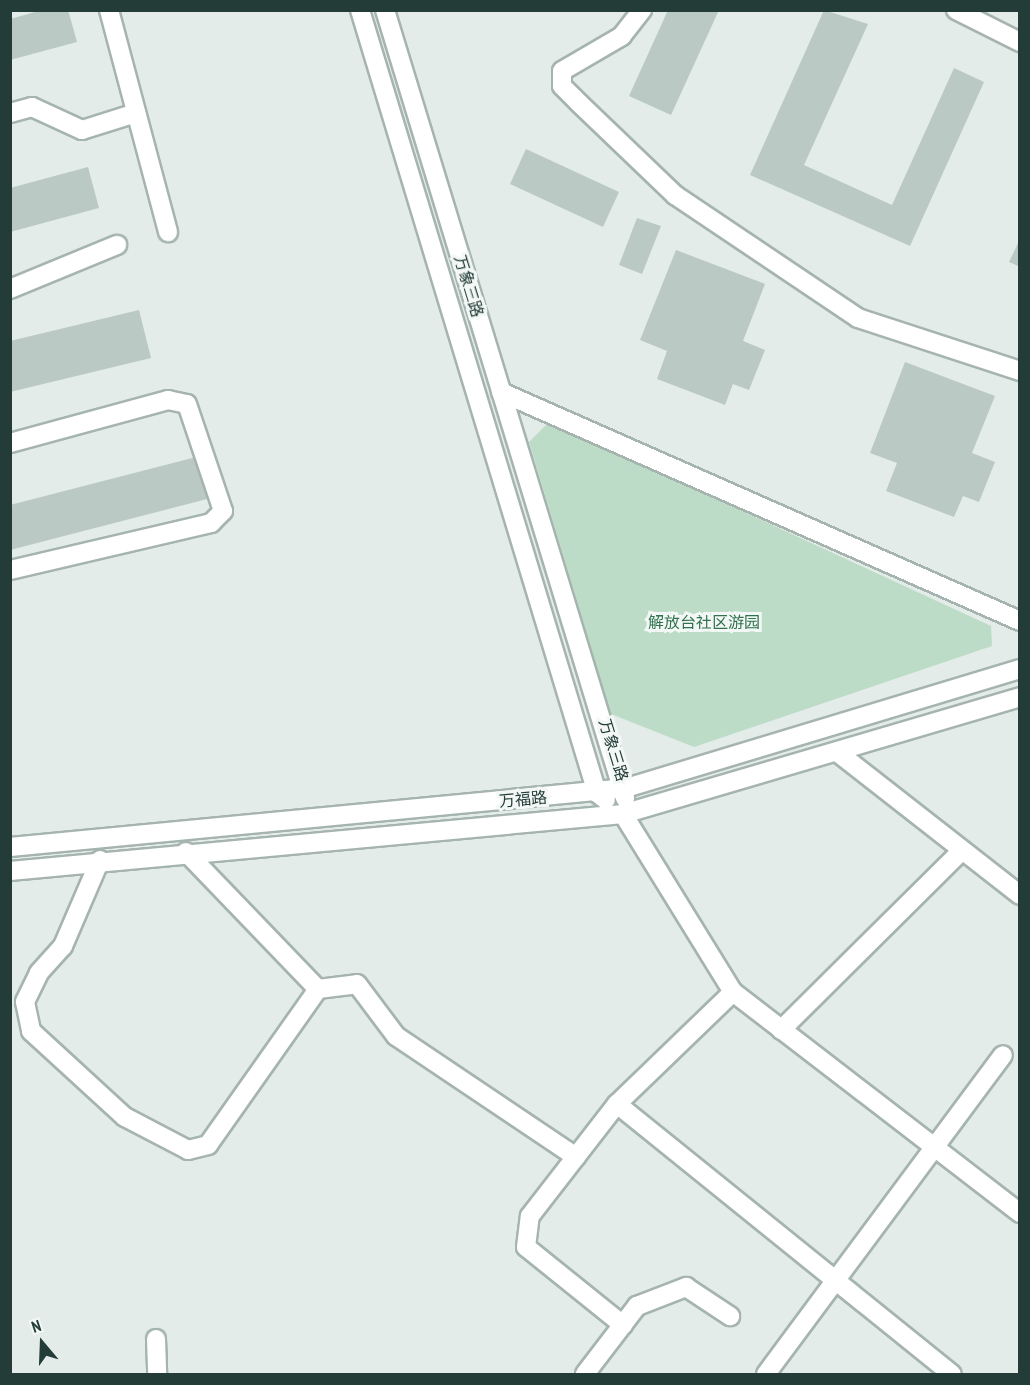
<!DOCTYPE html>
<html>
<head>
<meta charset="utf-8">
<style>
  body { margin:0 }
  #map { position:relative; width:1030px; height:1385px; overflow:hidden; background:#e3ece8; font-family:"PT Sans Narrow","Noto Sans SC",sans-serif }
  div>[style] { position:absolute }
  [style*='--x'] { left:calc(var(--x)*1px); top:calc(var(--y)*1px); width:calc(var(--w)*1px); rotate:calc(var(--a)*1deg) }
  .green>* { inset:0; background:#bddcc7 }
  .building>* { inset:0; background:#bbc9c5 }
  .roads { filter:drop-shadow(2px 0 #a6b4af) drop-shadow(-2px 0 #a6b4af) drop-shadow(0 2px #a6b4af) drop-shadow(0 -2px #a6b4af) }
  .street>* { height:18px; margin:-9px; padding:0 9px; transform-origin:9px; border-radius:9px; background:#fff }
  .secondary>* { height:18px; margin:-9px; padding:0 9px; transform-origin:9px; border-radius:9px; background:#fff }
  span { translate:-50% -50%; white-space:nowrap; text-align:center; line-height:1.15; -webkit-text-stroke:6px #f3f8f6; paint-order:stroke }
  .street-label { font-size:16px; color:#233c37 }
  .park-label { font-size:16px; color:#30714e }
  .frame { position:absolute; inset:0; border:12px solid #233c37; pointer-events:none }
  .north { position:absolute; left:12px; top:1313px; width:60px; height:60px; -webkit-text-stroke:4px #f3f8f6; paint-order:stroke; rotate:341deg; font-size:16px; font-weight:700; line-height:24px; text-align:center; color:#233c37 }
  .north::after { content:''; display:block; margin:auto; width:21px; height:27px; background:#233c37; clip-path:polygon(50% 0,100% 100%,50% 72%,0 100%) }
</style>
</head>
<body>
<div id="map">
  <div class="green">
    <div style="clip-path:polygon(549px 422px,991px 626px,992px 646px,694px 747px,611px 714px,529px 442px)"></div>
  </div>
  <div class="building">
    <div style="clip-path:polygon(42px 10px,68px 10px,77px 42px,10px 60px,10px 19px)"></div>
    <div style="clip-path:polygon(668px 10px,719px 10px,671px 115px,629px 96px)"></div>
    <div style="clip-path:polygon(824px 10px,868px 24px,804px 165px,892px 205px,954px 68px,984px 82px,910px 246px,750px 175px)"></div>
    <div style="clip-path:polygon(526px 149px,619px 192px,603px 227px,510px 184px)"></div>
    <div style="clip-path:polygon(88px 167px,99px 208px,10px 232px,10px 188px)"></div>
    <div style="clip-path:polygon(637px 218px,661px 226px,642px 274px,619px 265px)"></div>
    <div style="clip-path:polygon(1020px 239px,1020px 267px,1009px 262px)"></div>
    <div style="clip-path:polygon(676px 250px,765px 284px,743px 341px,765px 350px,749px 390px,733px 384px,725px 405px,657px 379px,667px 351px,640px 340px)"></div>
    <div style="clip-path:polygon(139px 310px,151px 358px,10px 392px,10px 341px)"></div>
    <div style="clip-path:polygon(905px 362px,995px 396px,972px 453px,995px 462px,979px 502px,963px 496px,954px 517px,886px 491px,897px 463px,870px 453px)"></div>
    <div style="clip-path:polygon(200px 456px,211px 498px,10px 550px,10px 505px)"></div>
  </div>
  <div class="roads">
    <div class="street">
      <div style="--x:109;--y:10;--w:230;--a:75.1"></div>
      <div style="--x:642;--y:10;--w:33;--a:128"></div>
      <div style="--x:622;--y:36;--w:69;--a:149.7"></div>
      <div style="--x:562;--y:71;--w:15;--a:90"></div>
      <div style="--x:562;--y:86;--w:25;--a:45"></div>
      <div style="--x:580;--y:104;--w:132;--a:43.8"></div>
      <div style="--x:675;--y:195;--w:220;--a:33.9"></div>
      <div style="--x:858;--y:318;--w:170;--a:18.1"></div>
      <div style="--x:956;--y:10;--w:72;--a:26.6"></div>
      <div style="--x:10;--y:113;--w:23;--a:-15"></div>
      <div style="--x:32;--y:107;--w:55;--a:24.7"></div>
      <div style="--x:82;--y:130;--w:57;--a:-17.5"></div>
      <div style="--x:10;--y:289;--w:116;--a:-22.4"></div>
      <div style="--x:501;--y:392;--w:567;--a:23.81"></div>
      <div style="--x:10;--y:443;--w:164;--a:-15.2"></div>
      <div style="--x:168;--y:400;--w:19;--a:12"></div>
      <div style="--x:187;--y:404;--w:113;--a:71.4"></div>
      <div style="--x:223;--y:511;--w:17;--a:135"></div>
      <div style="--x:211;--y:523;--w:206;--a:166.8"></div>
      <div style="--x:837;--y:752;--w:232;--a:38"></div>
      <div style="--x:623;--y:814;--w:209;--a:58.3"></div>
      <div style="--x:733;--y:992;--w:362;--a:37.6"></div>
      <div style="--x:186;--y:852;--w:190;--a:46.1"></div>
      <div style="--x:100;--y:860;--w:94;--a:113.3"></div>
      <div style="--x:63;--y:946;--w:36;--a:132"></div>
      <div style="--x:39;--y:973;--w:32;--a:116"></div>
      <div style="--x:25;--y:1002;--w:30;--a:78"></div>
      <div style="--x:31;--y:1031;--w:127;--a:42.5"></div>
      <div style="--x:125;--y:1117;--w:71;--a:27.6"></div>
      <div style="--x:188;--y:1150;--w:21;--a:-14"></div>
      <div style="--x:208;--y:1145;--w:191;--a:-54.8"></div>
      <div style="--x:318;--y:989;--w:39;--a:-7"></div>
      <div style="--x:357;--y:984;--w:65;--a:53.1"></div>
      <div style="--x:396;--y:1036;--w:217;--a:33.9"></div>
      <div style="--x:781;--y:1030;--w:254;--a:-44.8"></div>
      <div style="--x:617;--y:1104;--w:430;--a:38.9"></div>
      <div style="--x:623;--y:1325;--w:124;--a:-141.2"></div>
      <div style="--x:526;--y:1247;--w:31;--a:-83"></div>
      <div style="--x:530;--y:1216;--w:142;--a:-52.2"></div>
      <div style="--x:617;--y:1104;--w:161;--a:-44"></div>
      <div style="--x:156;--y:1339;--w:35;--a:88"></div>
      <div style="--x:585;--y:1374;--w:86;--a:-52.6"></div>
      <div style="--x:637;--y:1306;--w:53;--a:-21.2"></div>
      <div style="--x:686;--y:1287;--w:53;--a:33.4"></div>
      <div style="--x:766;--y:1374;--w:397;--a:-53.4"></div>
    </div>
    <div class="secondary">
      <div style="--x:360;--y:10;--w:818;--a:73.16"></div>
      <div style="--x:597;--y:793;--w:11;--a:38"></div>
      <div style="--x:385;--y:10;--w:824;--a:73.06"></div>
      <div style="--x:10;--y:847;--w:619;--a:-5.47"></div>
      <div style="--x:626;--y:788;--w:412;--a:-16.8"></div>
      <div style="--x:10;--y:871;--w:616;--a:-5.31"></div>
      <div style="--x:623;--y:814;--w:414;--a:-16.4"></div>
    </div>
  </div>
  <div class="street-label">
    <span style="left:469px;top:286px;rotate:73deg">万象三路</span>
    <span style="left:614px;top:750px;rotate:73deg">万象三路</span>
    <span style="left:523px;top:799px;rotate:-5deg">万福路</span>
  </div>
  <div class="park-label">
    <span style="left:704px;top:622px">解放台社区游园</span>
  </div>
  <div class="frame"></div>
  <div class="north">N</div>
</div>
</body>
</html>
